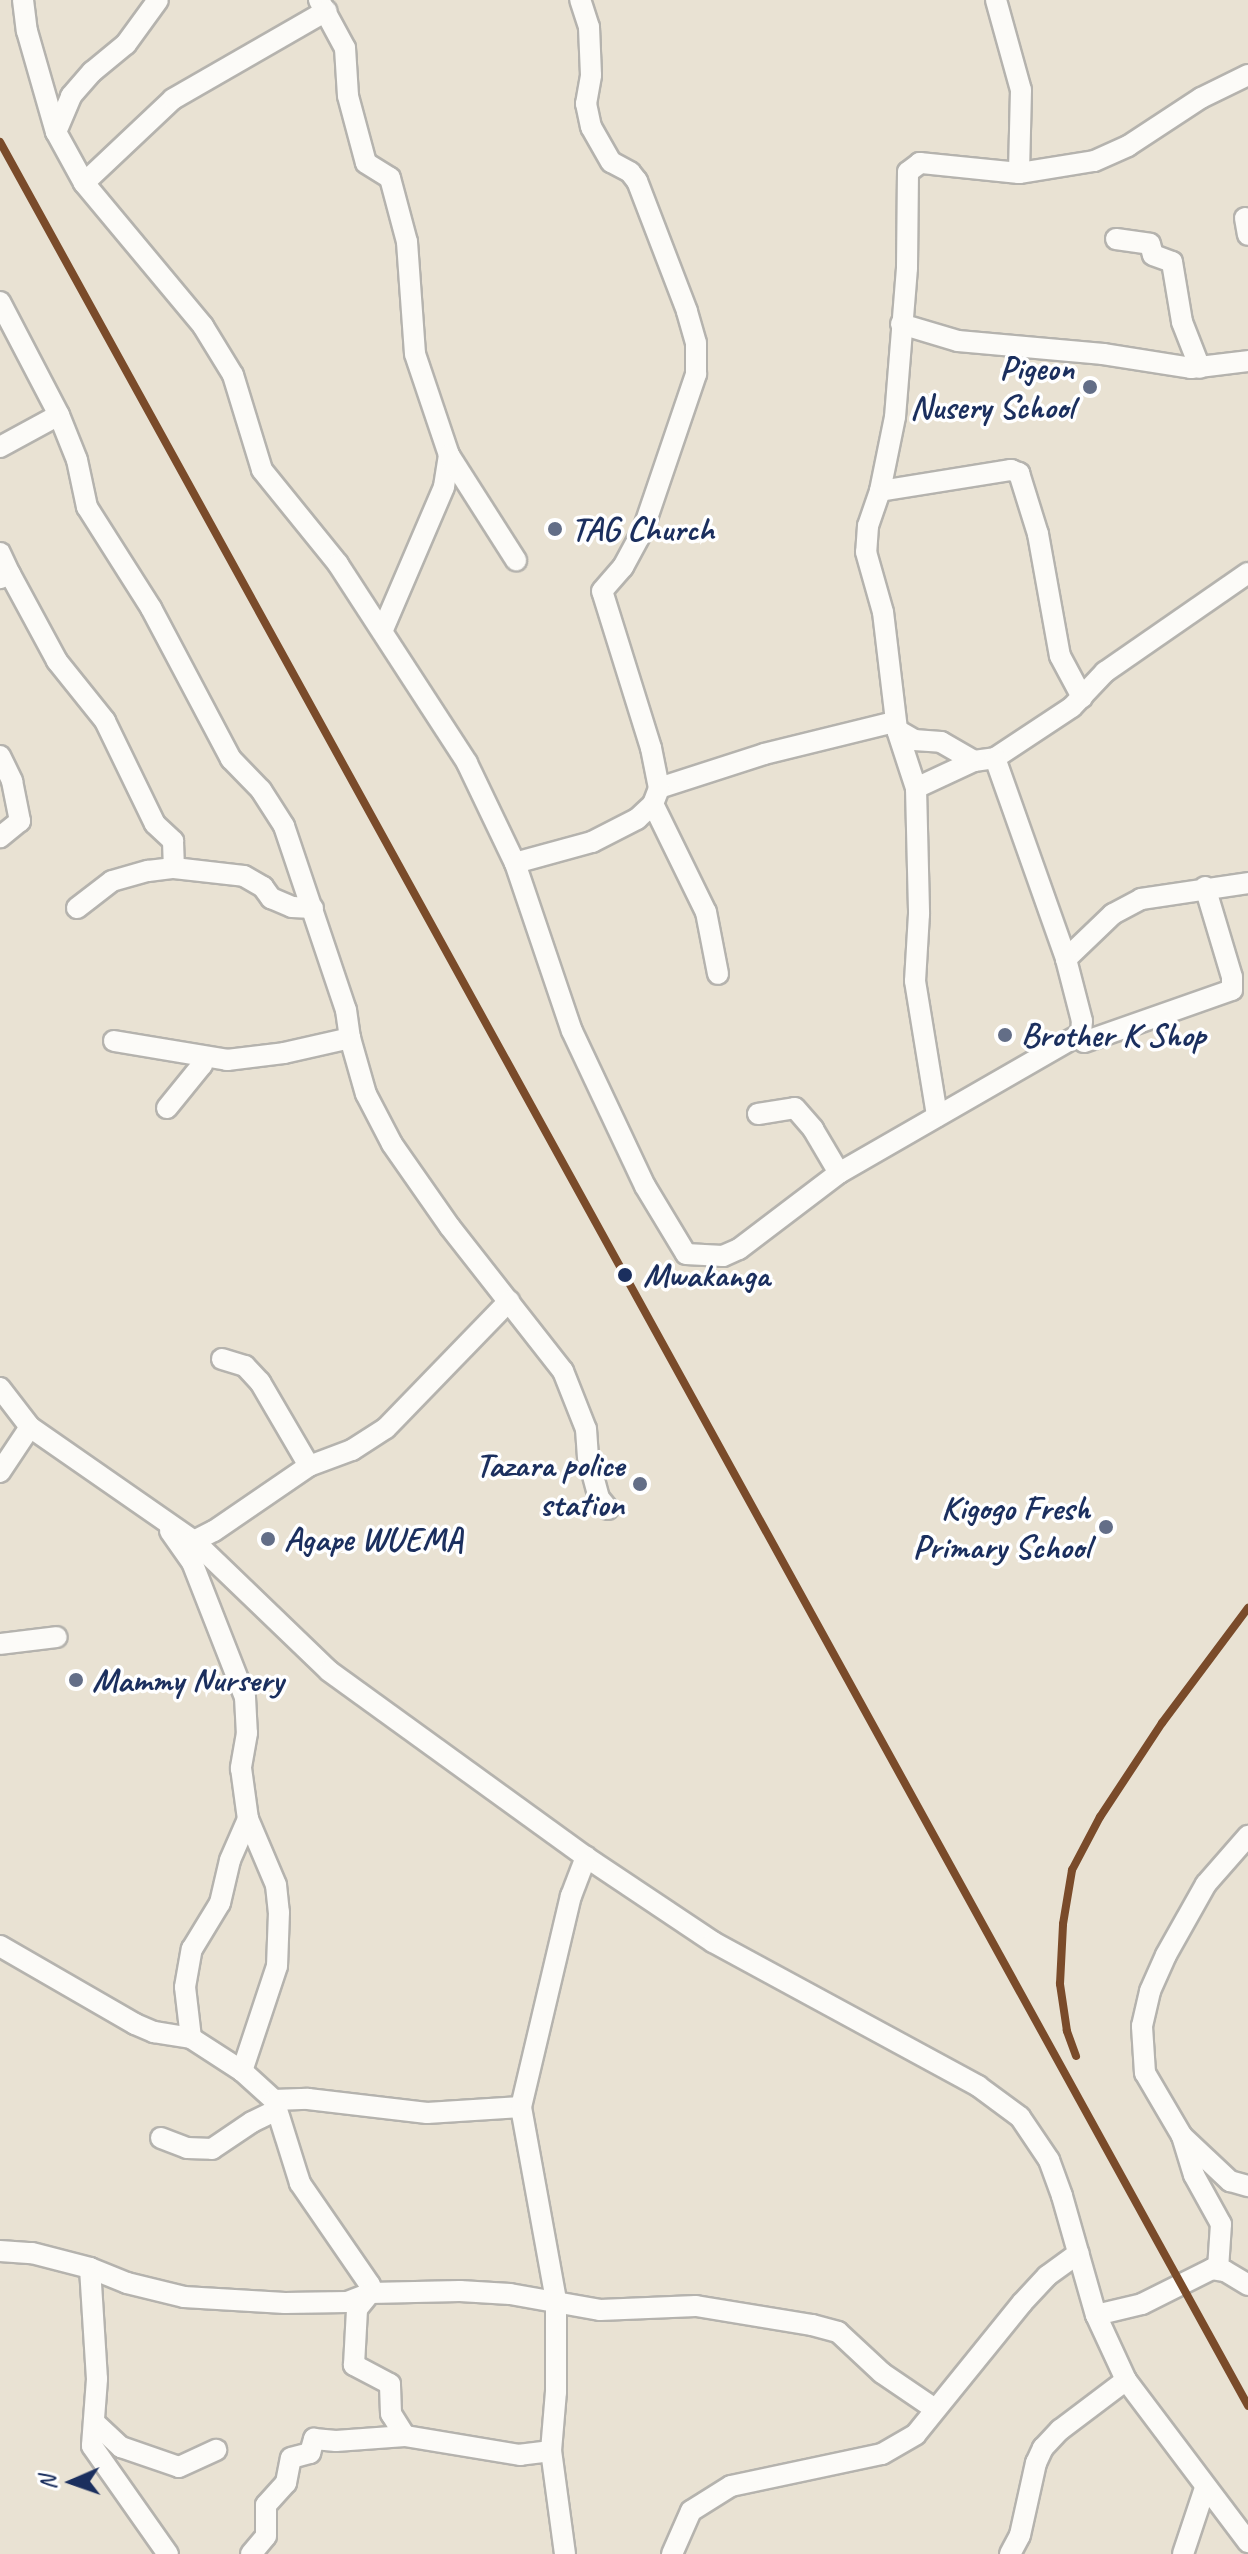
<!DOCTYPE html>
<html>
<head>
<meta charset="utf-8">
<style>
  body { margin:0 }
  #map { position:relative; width:1248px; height:2554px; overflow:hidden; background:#e9e2d3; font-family:Caveat,sans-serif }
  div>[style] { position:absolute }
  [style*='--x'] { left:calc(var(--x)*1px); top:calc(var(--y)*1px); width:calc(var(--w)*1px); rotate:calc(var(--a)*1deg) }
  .roads { filter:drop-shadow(2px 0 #b5b3ae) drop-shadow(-2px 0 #b5b3ae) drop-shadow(0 2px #b5b3ae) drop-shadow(0 -2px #b5b3ae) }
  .street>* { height:20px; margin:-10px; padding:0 10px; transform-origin:10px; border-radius:10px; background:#fcfbf8 }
  .rail-1>* { height:8px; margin:-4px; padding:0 4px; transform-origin:4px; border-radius:4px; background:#7a4b2a }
  .dots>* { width:22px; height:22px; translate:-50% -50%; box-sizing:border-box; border:4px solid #fff; border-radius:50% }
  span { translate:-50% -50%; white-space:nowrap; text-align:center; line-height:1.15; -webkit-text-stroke:7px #fff; paint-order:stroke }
  .poi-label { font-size:34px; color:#1b2f5e; font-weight:700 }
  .right { translate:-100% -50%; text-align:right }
  .left { translate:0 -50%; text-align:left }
  .stop-label { font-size:34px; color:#1b2f5e; font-weight:700 }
  .north { position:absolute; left:32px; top:2442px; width:80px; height:80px; -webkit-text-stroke:6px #fff; paint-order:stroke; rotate:268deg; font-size:22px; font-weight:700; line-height:32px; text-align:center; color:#1b2f5e }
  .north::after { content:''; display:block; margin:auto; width:28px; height:36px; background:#1b2f5e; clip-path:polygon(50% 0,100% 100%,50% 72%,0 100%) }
</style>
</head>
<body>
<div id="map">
  <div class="roads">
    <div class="street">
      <div style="--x:23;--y:0;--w:31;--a:83"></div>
      <div style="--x:27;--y:31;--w:105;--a:74"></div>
      <div style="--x:56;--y:132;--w:58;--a:61.2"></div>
      <div style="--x:84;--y:183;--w:186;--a:50.2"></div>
      <div style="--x:203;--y:326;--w:57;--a:58.5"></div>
      <div style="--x:233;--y:375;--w:99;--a:73"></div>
      <div style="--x:262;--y:470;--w:121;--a:51"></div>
      <div style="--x:338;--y:564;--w:237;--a:57"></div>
      <div style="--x:467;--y:763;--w:111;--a:64.4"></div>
      <div style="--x:515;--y:863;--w:177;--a:71.3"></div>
      <div style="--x:572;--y:1031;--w:171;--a:64.8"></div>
      <div style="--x:645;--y:1186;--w:79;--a:58.9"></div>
      <div style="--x:686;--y:1254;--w:37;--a:3"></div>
      <div style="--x:723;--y:1256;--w:17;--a:-24"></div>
      <div style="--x:739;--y:1249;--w:126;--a:-37.2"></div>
      <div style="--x:839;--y:1173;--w:279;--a:-29.9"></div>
      <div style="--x:1081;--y:1034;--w:13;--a:-86"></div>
      <div style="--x:1082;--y:1021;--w:64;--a:-104.5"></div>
      <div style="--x:1066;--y:959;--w:65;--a:-43.8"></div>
      <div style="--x:1113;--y:914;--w:32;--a:-28"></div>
      <div style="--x:1141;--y:899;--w:108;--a:-8.5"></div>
      <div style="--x:319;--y:0;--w:55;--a:61.6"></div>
      <div style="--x:345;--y:48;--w:48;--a:86.4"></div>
      <div style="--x:348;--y:96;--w:69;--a:75"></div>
      <div style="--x:366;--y:163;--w:28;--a:32"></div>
      <div style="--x:390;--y:178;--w:66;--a:75.1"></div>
      <div style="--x:407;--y:242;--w:112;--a:85.9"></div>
      <div style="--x:415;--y:354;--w:107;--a:71.4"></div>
      <div style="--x:449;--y:455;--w:32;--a:99"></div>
      <div style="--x:444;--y:487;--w:155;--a:113.2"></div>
      <div style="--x:996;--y:0;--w:93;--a:74.5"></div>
      <div style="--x:1021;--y:90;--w:83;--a:91.4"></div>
      <div style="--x:1248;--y:75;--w:52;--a:153.9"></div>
      <div style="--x:1201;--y:98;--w:87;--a:146.7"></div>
      <div style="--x:1128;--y:146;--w:37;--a:156"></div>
      <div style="--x:1094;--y:161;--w:76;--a:170.9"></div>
      <div style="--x:1019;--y:173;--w:100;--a:-174.2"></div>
      <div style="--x:920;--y:163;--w:15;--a:143"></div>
      <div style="--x:908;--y:172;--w:96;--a:90.6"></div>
      <div style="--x:907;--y:268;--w:149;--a:94.6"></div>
      <div style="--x:895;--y:417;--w:76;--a:101.5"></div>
      <div style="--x:880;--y:491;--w:37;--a:109"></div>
      <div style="--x:868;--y:526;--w:26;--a:94"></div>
      <div style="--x:866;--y:552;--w:62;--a:74.2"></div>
      <div style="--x:883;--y:612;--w:119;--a:83.2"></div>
      <div style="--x:897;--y:730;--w:20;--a:30"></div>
      <div style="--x:914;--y:740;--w:27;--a:4"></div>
      <div style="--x:941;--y:742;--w:38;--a:30"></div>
      <div style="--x:974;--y:761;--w:21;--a:-8"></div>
      <div style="--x:995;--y:758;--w:92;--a:-33.5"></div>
      <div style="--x:1072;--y:707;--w:48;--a:-46.7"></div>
      <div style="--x:1105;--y:672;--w:174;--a:-34.7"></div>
      <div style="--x:56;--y:132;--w:39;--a:-67"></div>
      <div style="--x:71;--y:96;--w:32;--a:-49"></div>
      <div style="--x:92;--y:72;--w:44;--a:-39.5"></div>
      <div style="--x:126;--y:44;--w:54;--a:-54"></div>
      <div style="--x:84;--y:183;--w:122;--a:-43.3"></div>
      <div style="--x:173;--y:99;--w:177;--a:-29.9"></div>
      <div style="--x:1245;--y:218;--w:17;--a:80"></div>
      <div style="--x:1116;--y:239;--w:34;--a:8"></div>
      <div style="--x:1150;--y:244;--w:11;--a:75"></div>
      <div style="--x:1153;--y:255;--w:20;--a:20"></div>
      <div style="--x:1172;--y:262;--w:61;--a:80.5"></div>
      <div style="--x:1182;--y:322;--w:49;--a:68.6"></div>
      <div style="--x:0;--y:302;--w:127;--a:62.4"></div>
      <div style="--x:59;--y:415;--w:48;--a:68.2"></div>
      <div style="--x:77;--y:460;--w:48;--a:78"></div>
      <div style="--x:87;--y:507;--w:120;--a:57.6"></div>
      <div style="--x:151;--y:608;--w:171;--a:62.1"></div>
      <div style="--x:231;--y:759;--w:43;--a:45.9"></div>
      <div style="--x:261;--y:790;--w:43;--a:57.4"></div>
      <div style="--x:284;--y:826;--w:194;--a:71.4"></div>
      <div style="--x:346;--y:1010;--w:28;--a:82"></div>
      <div style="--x:350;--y:1038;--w:58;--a:74.1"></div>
      <div style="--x:366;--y:1094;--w:56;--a:62.5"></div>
      <div style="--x:392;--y:1144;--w:101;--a:55.1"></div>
      <div style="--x:450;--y:1227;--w:183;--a:51.9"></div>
      <div style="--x:563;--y:1371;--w:62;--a:68.4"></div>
      <div style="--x:586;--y:1429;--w:28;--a:86"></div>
      <div style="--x:588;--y:1457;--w:42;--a:75"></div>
      <div style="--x:599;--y:1498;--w:14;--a:51"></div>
      <div style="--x:901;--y:324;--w:59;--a:16.6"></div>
      <div style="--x:958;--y:341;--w:146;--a:5.1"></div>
      <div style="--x:1103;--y:354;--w:89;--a:9"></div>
      <div style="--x:1191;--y:368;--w:57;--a:-7"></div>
      <div style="--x:0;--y:447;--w:67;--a:-28.5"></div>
      <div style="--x:449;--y:455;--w:125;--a:57.5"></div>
      <div style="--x:880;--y:491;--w:133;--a:-9.1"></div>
      <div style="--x:1011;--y:470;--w:9;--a:21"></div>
      <div style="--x:1019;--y:473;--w:64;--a:72.7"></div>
      <div style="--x:1038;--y:534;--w:124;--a:79.8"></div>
      <div style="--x:1060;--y:656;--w:47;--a:61.8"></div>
      <div style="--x:0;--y:553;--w:23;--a:65"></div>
      <div style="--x:10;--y:574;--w:11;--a:158"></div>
      <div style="--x:10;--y:574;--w:99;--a:61.6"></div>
      <div style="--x:57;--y:661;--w:77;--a:51.3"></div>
      <div style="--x:105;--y:721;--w:114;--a:64.1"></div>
      <div style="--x:155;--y:824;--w:25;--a:43"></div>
      <div style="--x:173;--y:841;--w:27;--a:88"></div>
      <div style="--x:174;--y:868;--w:70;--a:6.5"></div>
      <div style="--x:244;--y:876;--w:22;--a:30"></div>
      <div style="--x:263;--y:887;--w:14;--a:54"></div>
      <div style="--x:271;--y:898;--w:23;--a:23"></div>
      <div style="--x:292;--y:907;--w:21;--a:3"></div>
      <div style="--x:897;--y:730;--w:61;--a:71.9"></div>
      <div style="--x:916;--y:788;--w:126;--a:88.6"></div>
      <div style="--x:919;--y:914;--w:67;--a:93.4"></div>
      <div style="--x:915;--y:981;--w:137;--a:80.7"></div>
      <div style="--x:0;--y:756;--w:28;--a:64"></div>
      <div style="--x:12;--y:781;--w:41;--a:78.7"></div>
      <div style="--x:20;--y:821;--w:26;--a:141"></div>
      <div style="--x:995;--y:758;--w:213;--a:70.5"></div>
      <div style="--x:659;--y:788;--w:110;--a:-17.9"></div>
      <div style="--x:764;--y:754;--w:134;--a:-13.8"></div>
      <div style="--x:916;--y:788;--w:64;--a:-25"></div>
      <div style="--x:653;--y:804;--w:120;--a:63.9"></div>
      <div style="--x:706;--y:912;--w:63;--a:79"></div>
      <div style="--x:515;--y:863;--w:80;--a:-15.3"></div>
      <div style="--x:592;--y:842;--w:51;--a:-27.1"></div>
      <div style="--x:637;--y:819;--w:22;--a:-43"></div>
      <div style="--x:653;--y:804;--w:17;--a:-69"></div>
      <div style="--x:659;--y:788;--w:41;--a:-101.3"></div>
      <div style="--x:651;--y:748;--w:164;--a:-107.3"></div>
      <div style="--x:602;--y:591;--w:32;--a:-49"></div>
      <div style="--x:623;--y:567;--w:42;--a:-61.6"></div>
      <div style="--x:643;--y:530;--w:165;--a:-71.2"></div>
      <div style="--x:696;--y:374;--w:31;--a:-90"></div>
      <div style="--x:696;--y:343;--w:33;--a:-106"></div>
      <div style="--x:687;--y:311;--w:139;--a:-111"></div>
      <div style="--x:637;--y:181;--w:11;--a:-128"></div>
      <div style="--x:630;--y:172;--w:21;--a:-152"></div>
      <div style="--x:611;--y:162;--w:40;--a:-119.7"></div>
      <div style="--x:591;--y:127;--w:24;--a:-102"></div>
      <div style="--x:586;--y:104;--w:29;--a:-80"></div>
      <div style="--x:591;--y:75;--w:48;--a:-92.4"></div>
      <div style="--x:589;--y:27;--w:28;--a:-108"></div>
      <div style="--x:77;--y:908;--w:44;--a:-37.6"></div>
      <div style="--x:112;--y:881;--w:37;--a:-16"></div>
      <div style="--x:148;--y:871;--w:26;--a:-7"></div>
      <div style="--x:114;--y:1041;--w:115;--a:9.5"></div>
      <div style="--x:227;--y:1060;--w:57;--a:-7"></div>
      <div style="--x:284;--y:1053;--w:68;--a:-12.8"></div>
      <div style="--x:1084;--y:1042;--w:157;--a:-19.4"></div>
      <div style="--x:1232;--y:990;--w:13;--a:-90"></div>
      <div style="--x:1232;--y:977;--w:94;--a:-106.7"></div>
      <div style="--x:167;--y:1108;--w:55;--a:-50.9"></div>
      <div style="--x:202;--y:1065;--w:8;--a:-90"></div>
      <div style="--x:758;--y:1114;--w:37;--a:-9"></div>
      <div style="--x:795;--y:1108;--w:28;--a:49"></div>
      <div style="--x:813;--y:1129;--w:51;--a:59.4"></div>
      <div style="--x:222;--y:1359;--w:24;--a:17"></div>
      <div style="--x:245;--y:1366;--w:22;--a:47"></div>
      <div style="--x:260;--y:1382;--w:97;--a:59.7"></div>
      <div style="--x:0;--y:1388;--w:49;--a:52.4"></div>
      <div style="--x:30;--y:1427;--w:200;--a:34.8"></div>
      <div style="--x:194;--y:1541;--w:187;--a:43.9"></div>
      <div style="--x:329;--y:1671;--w:317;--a:35.9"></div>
      <div style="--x:586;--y:1857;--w:153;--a:33.8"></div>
      <div style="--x:713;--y:1942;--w:302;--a:28.5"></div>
      <div style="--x:978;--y:2086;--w:52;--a:36.4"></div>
      <div style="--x:1020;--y:2117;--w:52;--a:56"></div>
      <div style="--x:1049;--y:2160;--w:38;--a:70"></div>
      <div style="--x:1062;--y:2196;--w:124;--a:74.1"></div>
      <div style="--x:1096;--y:2315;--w:72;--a:65.2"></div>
      <div style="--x:1126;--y:2380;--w:203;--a:53"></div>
      <div style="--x:0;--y:1472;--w:54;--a:-56.3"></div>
      <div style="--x:170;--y:1531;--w:38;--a:55"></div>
      <div style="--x:192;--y:1562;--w:145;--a:68.6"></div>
      <div style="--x:245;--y:1697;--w:36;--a:87"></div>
      <div style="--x:247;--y:1733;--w:36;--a:100"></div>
      <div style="--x:241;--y:1768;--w:51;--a:82.2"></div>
      <div style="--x:248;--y:1819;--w:72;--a:67"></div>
      <div style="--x:276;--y:1885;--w:27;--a:84"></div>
      <div style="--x:279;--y:1912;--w:54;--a:92.1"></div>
      <div style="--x:277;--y:1966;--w:111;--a:108.4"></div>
      <div style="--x:242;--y:2071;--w:61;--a:-147.1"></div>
      <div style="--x:191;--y:2038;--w:51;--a:-96.7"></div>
      <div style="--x:185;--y:1987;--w:39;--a:-80"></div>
      <div style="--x:192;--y:1949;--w:54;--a:-58.7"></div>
      <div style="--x:220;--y:1903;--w:44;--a:-76.9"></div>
      <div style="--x:230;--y:1860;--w:45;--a:-66.3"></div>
      <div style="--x:194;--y:1541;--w:22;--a:-27"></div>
      <div style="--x:214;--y:1531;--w:115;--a:-34.4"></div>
      <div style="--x:309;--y:1466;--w:46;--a:-20.4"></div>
      <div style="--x:352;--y:1450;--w:40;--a:-32.9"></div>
      <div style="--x:386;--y:1428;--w:177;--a:-45.9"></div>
      <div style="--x:0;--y:1644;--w:57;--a:-7"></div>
      <div style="--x:0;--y:1946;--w:156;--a:30"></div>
      <div style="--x:135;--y:2024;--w:21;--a:23"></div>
      <div style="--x:154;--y:2032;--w:37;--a:9"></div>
      <div style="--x:242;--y:2071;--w:43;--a:42.2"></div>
      <div style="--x:274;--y:2100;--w:34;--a:-2"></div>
      <div style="--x:308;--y:2099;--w:120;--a:6.7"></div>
      <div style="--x:427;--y:2113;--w:94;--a:-3.7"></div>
      <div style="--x:1182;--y:2136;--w:66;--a:43.2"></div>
      <div style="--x:1230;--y:2181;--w:19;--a:16"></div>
      <div style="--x:161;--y:2138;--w:28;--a:21"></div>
      <div style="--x:187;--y:2148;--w:25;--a:2"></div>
      <div style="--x:212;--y:2149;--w:48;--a:-34"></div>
      <div style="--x:252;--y:2122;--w:28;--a:-26"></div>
      <div style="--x:0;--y:2251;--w:32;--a:4"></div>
      <div style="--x:32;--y:2253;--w:60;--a:14.5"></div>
      <div style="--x:90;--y:2268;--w:111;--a:86.4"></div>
      <div style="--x:97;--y:2379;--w:67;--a:94.3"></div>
      <div style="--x:92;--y:2446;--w:132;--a:54.9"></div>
      <div style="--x:90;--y:2268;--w:40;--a:22"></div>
      <div style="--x:127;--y:2283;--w:59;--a:13.8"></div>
      <div style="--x:184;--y:2297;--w:101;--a:3.4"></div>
      <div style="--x:285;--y:2303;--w:62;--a:-0.9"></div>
      <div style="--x:347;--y:2302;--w:25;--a:-21"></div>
      <div style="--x:370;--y:2293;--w:8;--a:-90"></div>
      <div style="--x:370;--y:2285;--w:124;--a:-124.5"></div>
      <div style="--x:300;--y:2183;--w:87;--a:-107.4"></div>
      <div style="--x:1218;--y:2269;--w:45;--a:-86.2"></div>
      <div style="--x:1221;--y:2224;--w:56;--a:-118.9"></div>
      <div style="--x:1194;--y:2175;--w:41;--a:-107.1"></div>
      <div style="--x:1182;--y:2136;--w:73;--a:-120.4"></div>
      <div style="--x:1145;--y:2073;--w:47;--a:-93.7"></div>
      <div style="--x:1142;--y:2026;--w:36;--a:-77"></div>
      <div style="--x:1150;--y:1991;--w:39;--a:-66"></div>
      <div style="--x:1166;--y:1955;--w:81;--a:-60.6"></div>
      <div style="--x:1206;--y:1884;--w:64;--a:-48.8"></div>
      <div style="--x:1096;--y:2315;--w:47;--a:-13.4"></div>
      <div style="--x:1142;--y:2304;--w:78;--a:-26.6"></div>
      <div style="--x:1212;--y:2269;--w:13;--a:9"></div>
      <div style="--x:1225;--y:2271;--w:27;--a:31"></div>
      <div style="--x:94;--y:2422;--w:37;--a:43"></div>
      <div style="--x:121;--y:2447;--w:61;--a:19"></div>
      <div style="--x:179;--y:2467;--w:41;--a:-24.7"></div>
      <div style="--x:551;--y:2451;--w:31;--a:173"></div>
      <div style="--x:520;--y:2455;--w:117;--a:-170.6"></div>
      <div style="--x:405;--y:2436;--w:26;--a:-122"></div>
      <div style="--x:391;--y:2414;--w:30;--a:-92"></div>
      <div style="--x:390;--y:2384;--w:41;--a:-152.2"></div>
      <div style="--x:354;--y:2365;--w:56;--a:-86.9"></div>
      <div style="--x:357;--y:2309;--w:21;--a:-51"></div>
      <div style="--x:370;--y:2293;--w:90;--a:-1.3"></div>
      <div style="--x:460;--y:2291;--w:50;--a:3.4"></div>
      <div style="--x:510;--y:2294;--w:91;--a:10.1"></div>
      <div style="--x:600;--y:2310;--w:96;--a:-2.4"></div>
      <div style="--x:696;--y:2306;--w:118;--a:9.3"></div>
      <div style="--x:812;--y:2325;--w:27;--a:15"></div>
      <div style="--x:838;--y:2332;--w:60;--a:43"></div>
      <div style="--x:882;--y:2373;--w:64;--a:34.2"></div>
      <div style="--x:251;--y:2554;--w:23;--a:-50"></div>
      <div style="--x:266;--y:2536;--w:31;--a:-90"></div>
      <div style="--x:266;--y:2505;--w:30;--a:-48"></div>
      <div style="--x:286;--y:2483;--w:25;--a:-79"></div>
      <div style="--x:291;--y:2458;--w:20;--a:-15"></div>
      <div style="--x:310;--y:2453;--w:15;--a:-74"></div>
      <div style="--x:314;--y:2439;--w:22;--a:5"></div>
      <div style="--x:336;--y:2441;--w:69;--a:-4.1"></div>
      <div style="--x:565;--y:2554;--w:104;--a:-97.7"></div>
      <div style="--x:551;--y:2451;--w:59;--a:-85.2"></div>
      <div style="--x:556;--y:2392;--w:92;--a:-90"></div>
      <div style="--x:556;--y:2300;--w:196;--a:-100.3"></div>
      <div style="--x:521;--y:2107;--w:217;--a:-76.7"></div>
      <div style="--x:571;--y:1896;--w:42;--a:-69"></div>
      <div style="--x:672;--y:2554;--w:47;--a:-66.2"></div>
      <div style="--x:691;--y:2511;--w:47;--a:-32"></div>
      <div style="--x:731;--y:2486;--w:154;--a:-12"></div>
      <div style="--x:882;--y:2454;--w:39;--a:-30"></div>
      <div style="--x:916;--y:2434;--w:169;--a:-51"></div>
      <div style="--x:1022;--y:2303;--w:37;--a:-47"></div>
      <div style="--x:1047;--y:2276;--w:39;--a:-36"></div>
      <div style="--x:1010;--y:2554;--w:21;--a:-62"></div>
      <div style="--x:1020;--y:2535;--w:74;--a:-77.5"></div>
      <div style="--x:1036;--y:2463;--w:17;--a:-65"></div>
      <div style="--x:1043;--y:2448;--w:25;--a:-47"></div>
      <div style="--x:1060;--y:2430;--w:83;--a:-37.1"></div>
      <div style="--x:1183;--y:2554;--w:70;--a:-71.6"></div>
    </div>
  </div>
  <div class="rail-1">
    <div style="--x:0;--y:142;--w:2585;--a:61.13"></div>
    <div style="--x:1076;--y:2056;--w:27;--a:-110"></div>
    <div style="--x:1067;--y:2031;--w:48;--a:-98.5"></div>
    <div style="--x:1060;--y:1984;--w:60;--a:-87.1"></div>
    <div style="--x:1063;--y:1924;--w:55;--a:-80.5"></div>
    <div style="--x:1072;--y:1870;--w:60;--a:-62.2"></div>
    <div style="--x:1100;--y:1817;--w:113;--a:-56.6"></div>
    <div style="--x:1162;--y:1723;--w:144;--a:-53.2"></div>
  </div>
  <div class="dots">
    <div style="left:1090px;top:387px;background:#636e87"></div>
    <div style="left:555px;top:529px;background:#636e87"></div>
    <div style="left:1005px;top:1035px;background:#636e87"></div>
    <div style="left:625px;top:1275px;background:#1b2f5e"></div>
    <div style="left:640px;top:1484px;background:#636e87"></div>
    <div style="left:1106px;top:1527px;background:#636e87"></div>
    <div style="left:268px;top:1539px;background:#636e87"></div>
    <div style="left:76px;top:1680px;background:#636e87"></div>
  </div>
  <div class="poi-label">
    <span class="right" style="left:1074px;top:387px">Pigeon<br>Nusery School</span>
    <span class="left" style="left:571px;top:529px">TAG Church</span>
    <span class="left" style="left:1021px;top:1035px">Brother K Shop</span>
    <span class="right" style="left:624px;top:1484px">Tazara police<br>station</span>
    <span class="right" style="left:1090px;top:1527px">Kigogo Fresh<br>Primary School</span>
    <span class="left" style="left:284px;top:1539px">Agape WUEMA</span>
    <span class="left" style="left:92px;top:1680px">Mammy Nursery</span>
  </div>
  <div class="stop-label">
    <span class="left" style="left:643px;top:1275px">Mwakanga</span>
  </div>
  <div class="north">N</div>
</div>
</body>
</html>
